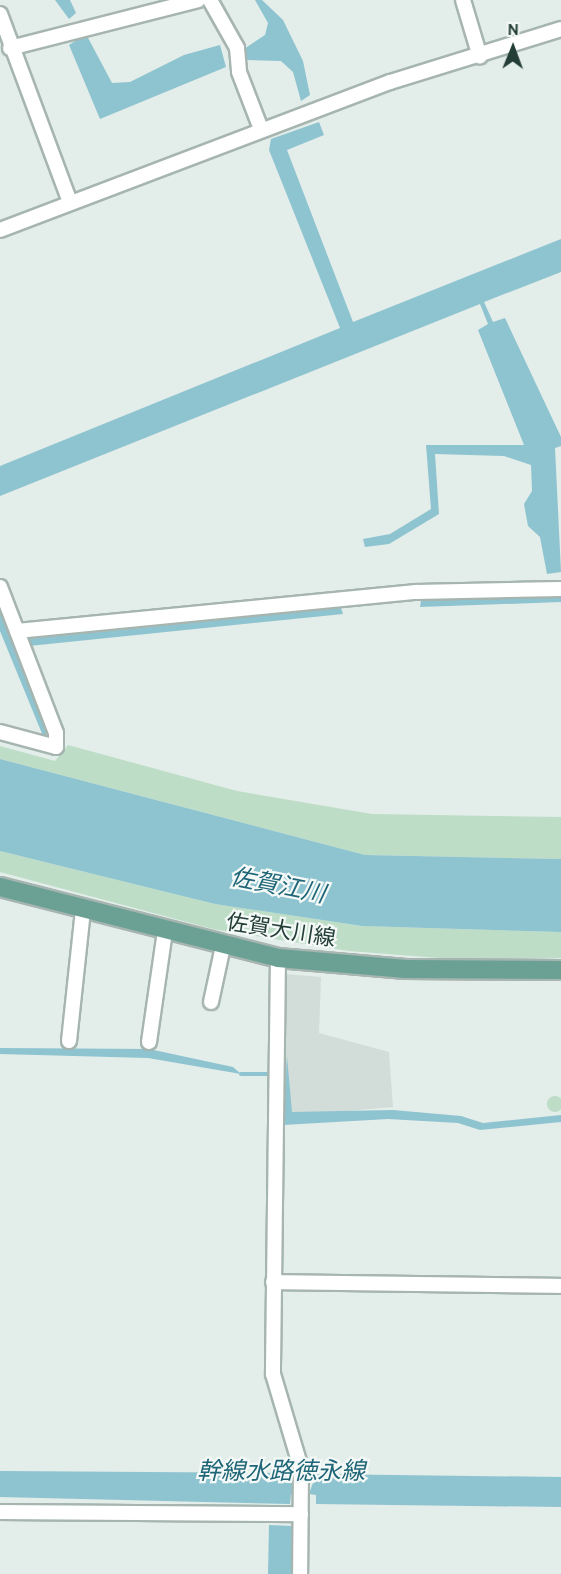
<!DOCTYPE html>
<html>
<head>
<meta charset="utf-8">
<style>
  body { margin:0 }
  #map { position:relative; width:561px; height:1574px; overflow:hidden; background:#e3ede9; font-family:Cabin,"Noto Sans JP",sans-serif }
  div>[style] { position:absolute }
  [style*='--x'] { left:calc(var(--x)*1px); top:calc(var(--y)*1px); width:calc(var(--w)*1px); rotate:calc(var(--a)*1deg) }
  .built>* { inset:0; background:#d2dcd8 }
  .green>* { inset:0; background:#bdddc7 }
  .round { border-radius:50% }
  .water>* { inset:0; background:#8ec3d0 }
  .stream>* { height:4px; margin:-2px; padding:0 2px; transform-origin:2px; border-radius:2px; background:#8ec3d0 }
  .roads { filter:drop-shadow(2px 0 #a6b5b0) drop-shadow(-2px 0 #a6b5b0) drop-shadow(0 2px #a6b5b0) drop-shadow(0 -2px #a6b5b0) }
  .street>* { height:14px; margin:-7px; padding:0 7px; transform-origin:7px; border-radius:7px; background:#fff }
  .primary>* { height:18px; margin:-9px; padding:0 9px; transform-origin:9px; border-radius:9px; background:#6aa194 }
  span { translate:-50% -50%; white-space:nowrap; text-align:center; line-height:1.15; -webkit-text-stroke:4.5px #f4f9f7; paint-order:stroke }
  .street-label { font-size:22px; color:#233e37 }
  .water-label { font-size:24px; color:#1f6678; font-style:italic }
  .north { position:absolute; left:483px; top:18px; width:60px; height:60px; -webkit-text-stroke:4px #f4f9f7; paint-order:stroke; rotate:1deg; font-size:16px; font-weight:700; line-height:24px; text-align:center; color:#233e37 }
  .north::after { content:''; display:block; margin:auto; width:21px; height:27px; background:#233e37; clip-path:polygon(50% 0,100% 100%,50% 72%,0 100%) }
</style>
</head>
<body>
<div id="map">
  <div class="built">
    <div style="clip-path:polygon(284px 974px,321px 977px,319px 1033px,389px 1052px,393px 1107px,289px 1116px,288px 1070px,282px 1068px)"></div>
  </div>
  <div class="green">
    <div style="clip-path:polygon(68px 745px,237px 791px,372px 814px,561px 817px,561px 859px,365px 855px,0 759px,0 746px,55px 761px)"></div>
    <div style="clip-path:polygon(0 851px,215px 904px,362px 926px,561px 932px,561px 958px,452px 959px,349px 951px,213px 929px,0 872px)"></div>
    <div class="round" style="left:547px;top:1096px;width:16px;height:16px"></div>
  </div>
  <div class="water">
    <div style="clip-path:polygon(55px 0,70px 0,76px 13px,69px 19px)"></div>
    <div style="clip-path:polygon(255px 0,262px 0,283px 20px,303px 61px,310px 95px,301px 101px,293px 72px,281px 61px,247px 60px,244px 49px,265px 35px,268px 23px)"></div>
    <div style="clip-path:polygon(86px 34px,112px 83px,130px 82px,184px 55px,220px 45px,226px 67px,100px 119px,69px 45px)"></div>
    <div style="clip-path:polygon(319px 122px,324px 135px,287px 150px,353px 322px,561px 239px,561px 272px,484px 302px,493px 322px,505px 318px,561px 437px,561px 446px,555px 448px,561px 572px,547px 574px,540px 537px,528px 526px,524px 504px,532px 491px,531px 465px,504px 456px,435px 454px,439px 514px,389px 544px,365px 547px,363px 539px,390px 534px,431px 509px,426px 445px,524px 445px,478px 330px,488px 324px,480px 304px,0 496px,0 466px,340px 328px,269px 150px,271px 139px)"></div>
    <div style="clip-path:polygon(561px 595px,561px 602px,420px 607px,421px 601px)"></div>
    <div style="clip-path:polygon(0 608px,49px 733px,43px 736px,0 631px)"></div>
    <div style="clip-path:polygon(341px 608px,343px 614px,29px 646px,28px 639px)"></div>
    <div style="clip-path:polygon(0 759px,365px 855px,561px 859px,561px 932px,362px 926px,215px 904px,0 851px)"></div>
    <div style="clip-path:polygon(0 1048px,149px 1049px,233px 1067px,241px 1074px,148px 1058px,0 1054px)"></div>
    <div style="clip-path:polygon(287px 1056px,292px 1112px,393px 1110px,461px 1116px,483px 1123px,561px 1115px,561px 1122px,480px 1130px,458px 1123px,388px 1119px,283px 1125px)"></div>
    <div style="clip-path:polygon(0 1471px,291px 1473px,296px 1494px,291px 1494px,290px 1504px,0 1497px)"></div>
    <div style="clip-path:polygon(316px 1474px,561px 1477px,561px 1507px,316px 1504px,316px 1495px,309px 1494px)"></div>
    <div style="clip-path:polygon(269px 1525px,292px 1526px,292px 1574px,268px 1574px)"></div>
  </div>
  <div class="stream">
    <div style="--x:241;--y:1074;--w:29;--a:0"></div>
  </div>
  <div class="roads">
    <div class="street">
      <div style="--x:210;--y:0;--w:55;--a:60.6"></div>
      <div style="--x:237;--y:48;--w:24;--a:85"></div>
      <div style="--x:239;--y:72;--w:61;--a:68.9"></div>
      <div style="--x:463;--y:0;--w:59;--a:73.4"></div>
      <div style="--x:0;--y:14;--w:201;--a:69.6"></div>
      <div style="--x:10;--y:48;--w:194;--a:-14.3"></div>
      <div style="--x:0;--y:230;--w:417;--a:-20.8"></div>
      <div style="--x:390;--y:82;--w:179;--a:-17.2"></div>
      <div style="--x:0;--y:587;--w:156;--a:69"></div>
      <div style="--x:56;--y:733;--w:14;--a:90"></div>
      <div style="--x:56;--y:747;--w:58;--a:-165"></div>
      <div style="--x:17;--y:631;--w:401;--a:-5.6"></div>
      <div style="--x:416;--y:592;--w:145;--a:-1.2"></div>
      <div style="--x:278;--y:958;--w:416;--a:90.7"></div>
      <div style="--x:273;--y:1374;--w:98;--a:73.4"></div>
      <div style="--x:301;--y:1468;--w:106;--a:90.5"></div>
      <div style="--x:211;--y:1002;--w:57;--a:-77.9"></div>
      <div style="--x:69;--y:1041;--w:133;--a:-83.9"></div>
      <div style="--x:149;--y:1042;--w:112;--a:-81.8"></div>
      <div style="--x:273;--y:1282;--w:288;--a:0.8"></div>
      <div style="--x:0;--y:1512;--w:301;--a:0.4"></div>
    </div>
    <div class="primary">
      <div style="--x:0;--y:887;--w:287;--a:14.3"></div>
      <div style="--x:278;--y:958;--w:128;--a:4.9"></div>
      <div style="--x:406;--y:969;--w:155;--a:0.4"></div>
    </div>
  </div>
  <div class="street-label">
    <span style="left:281px;top:930px;rotate:9deg">佐賀大川線</span>
  </div>
  <div class="water-label">
    <span style="left:278px;top:885px;rotate:11deg">佐賀江川</span>
    <span style="left:281px;top:1471px">幹線水路徳永線</span>
  </div>
  <div class="north">N</div>
</div>
</body>
</html>
